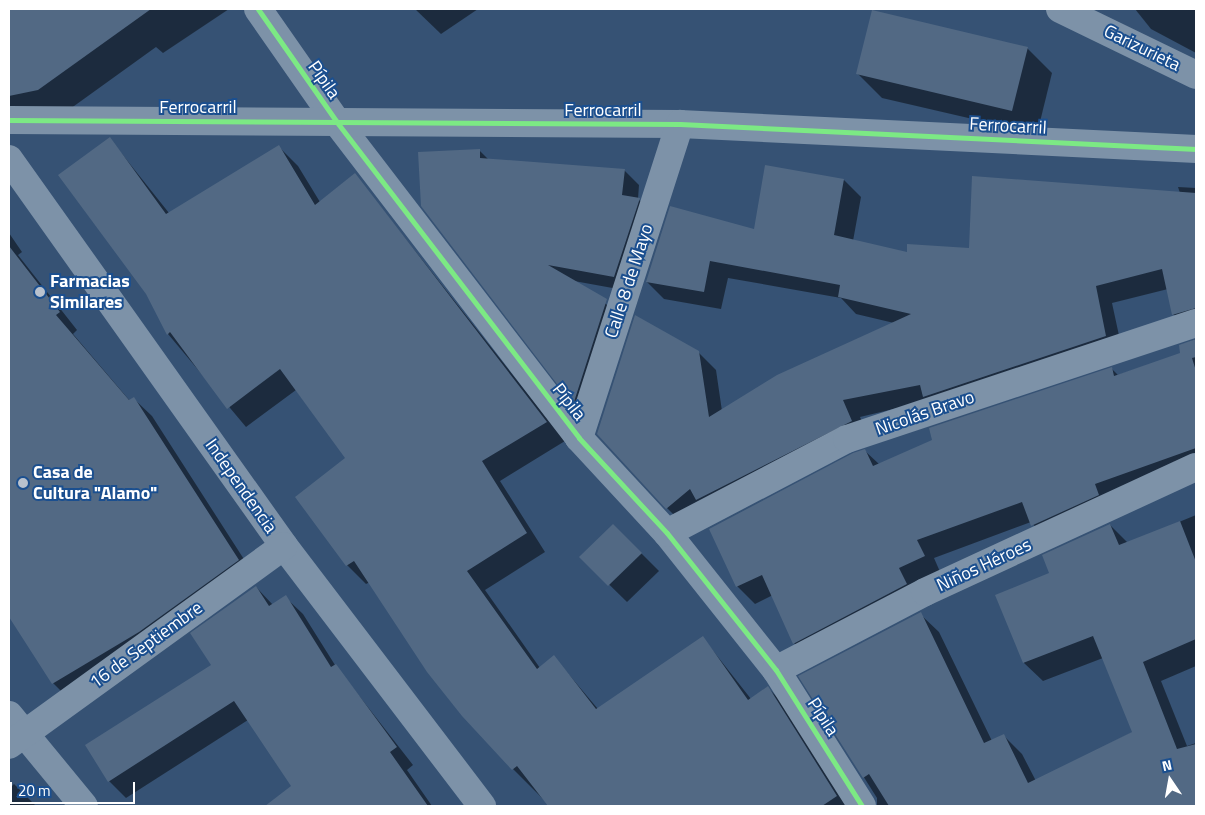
<!DOCTYPE html>
<html>
<head>
<meta charset="utf-8">
<style>
  body { margin:0 }
  #map { position:relative; width:1205px; height:815px; overflow:hidden; background:#365274; font-family:"Titillium Web",sans-serif }
  div>[style] { position:absolute }
  [style*='--x'] { left:calc(var(--x)*1px); top:calc(var(--y)*1px); width:calc(var(--w)*1px); rotate:calc(var(--a)*1deg) }
  .shadow>* { inset:0; background:#0007 }
  .building>* { inset:0; background:#526984 }
  .minor>* { height:28px; margin:-14px; padding:0 14px; transform-origin:14px; border-radius:14px; background:#7d92a8 }
  .cycleway>* { height:5px; margin:-2.5px; padding:0 2.5px; transform-origin:2.5px; border-radius:2.5px; background:#7ce984 }
  .dots>* { width:14px; height:14px; translate:-50% -50%; box-sizing:border-box; border:2px solid #1b4f8f; border-radius:50% }
  span { translate:-50% -50%; white-space:nowrap; text-align:center; line-height:1.15; -webkit-text-stroke:4px #1b4f8f; paint-order:stroke }
  .street-label { font-size:18px; color:#fff }
  .poi-label { font-size:18px; color:#fff; font-weight:700 }
  .left { translate:0 -50%; text-align:left }
  .frame { position:absolute; inset:0; border:10px solid #fff; pointer-events:none }
  .north { position:absolute; left:1145px; top:755px; width:50px; height:50px; -webkit-text-stroke:4px #1b4f8f; paint-order:stroke; rotate:348deg; font-size:14px; font-weight:700; line-height:20px; text-align:center; color:#fff }
  .north::after { content:''; display:block; margin:auto; width:18px; height:22px; background:#fff; clip-path:polygon(50% 0,100% 100%,50% 72%,0 100%) }
  .scale { position:absolute; left:10px; top:782px; width:125px; height:22px; box-sizing:border-box; border:2px solid #fff; border-top:0; padding-left:6px; font-size:15px; line-height:18px; white-space:nowrap; color:#fff; -webkit-text-stroke:4px #1b4f8f; paint-order:stroke }
</style>
</head>
<body>
<div id="map">
  <div class="shadow">
    <div style="clip-path:polygon(9px 9px,229px 9px,163px 53px,156px 47px,63px 114px,9px 113px)"></div>
    <div style="clip-path:polygon(415px 9px,478px 9px,441px 34px)"></div>
    <div style="clip-path:polygon(1135px 9px,1196px 9px,1196px 53px,1151px 29px)"></div>
    <div style="clip-path:polygon(1027px 48px,1052px 73px,1037px 134px,882px 98px,858px 74px)"></div>
    <div style="clip-path:polygon(110px 139px,169px 213px,279px 147px,298px 166px,320px 202px,355px 175px,565px 441px,500px 481px,545px 552px,485px 590px,540px 668px,554px 657px,598px 709px,703px 638px,751px 699px,767px 687px,786px 706px,852px 806px,550px 806px,513px 769px,370px 582px,366px 584px,347px 565px,296px 497px,347px 459px,296px 390px,246px 427px,168px 334px)"></div>
    <div style="clip-path:polygon(479px 150px,489px 160px,624px 170px,639px 185px,638px 199px,654px 214px,629px 291px,574px 281px,621px 315px,588px 418px,422px 206px)"></div>
    <div style="clip-path:polygon(844px 180px,861px 197px,853px 241px,908px 254px,970px 250px,1180px 193px,1178px 187px,1196px 188px,1196px 330px,1191px 331px,1173px 314px,1168px 289px,1112px 303px,1123px 354px,860px 417px,869px 438px,684px 525px,667px 508px,698px 352px,716px 370px,722px 411px,894px 323px,856px 314px,841px 298px,728px 278px,721px 309px,664px 299px,647px 282px,755px 231px)"></div>
    <div style="clip-path:polygon(9px 233px,22px 252px,18px 255px,77px 330px,73px 334px,130px 401px,133px 398px,152px 416px,256px 578px,71px 701px,53px 683px,9px 615px)"></div>
    <div style="clip-path:polygon(1196px 339px,1196px 472px,1050px 543px,1031px 522px,934px 558px,941px 574px,811px 660px,794px 643px,773px 595px,755px 604px,737px 586px,865px 451px,879px 464px,1112px 369px,1118px 375px,1182px 354px,1180px 346px)"></div>
    <div style="clip-path:polygon(1196px 515px,1196px 666px,1161px 681px,1187px 746px,1196px 743px,1196px 806px,877px 806px,877px 798px,800px 676px,920px 614px,939px 632px,992px 741px,1003px 735px,1022px 754px,1036px 781px,1133px 732px,1103px 658px,1043px 681px,1024px 663px,997px 595px,1051px 574px,1110px 525px,1128px 543px)"></div>
    <div style="clip-path:polygon(613px 525px,659px 571px,627px 602px,581px 557px)"></div>
    <div style="clip-path:polygon(256px 587px,273px 605px,285px 597px,303px 614px,335px 665px,413px 765px,407px 770px,432px 806px,267px 806px,292px 786px,248px 720px,126px 798px,109px 781px,212px 665px)"></div>
    <div style="clip-path:polygon(14px 784px,36px 806px,9px 806px,9px 789px)"></div>
  </div>
  <div class="building">
    <div style="clip-path:polygon(9px 9px,151px 9px,38px 90px,9px 96px)"></div>
    <div style="clip-path:polygon(872px 10px,1028px 47px,1012px 111px,856px 74px)"></div>
    <div style="clip-path:polygon(110px 137px,166px 214px,279px 145px,315px 205px,355px 173px,547px 422px,482px 461px,527px 533px,467px 571px,537px 669px,554px 655px,596px 709px,703px 636px,748px 700px,768px 686px,837px 796px,822px 806px,548px 806px,517px 766px,512px 770px,462px 716px,427px 672px,354px 561px,346px 566px,295px 497px,345px 458px,280px 369px,227px 409px,170px 332px,167px 335px,146px 294px,58px 175px)"></div>
    <div style="clip-path:polygon(480px 149px,480px 158px,625px 169px,622px 195px,640px 198px,614px 277px,548px 265px,607px 299px,573px 405px,421px 206px,418px 152px)"></div>
    <div style="clip-path:polygon(765px 165px,844px 179px,834px 235px,907px 252px,907px 244px,969px 248px,972px 176px,1196px 193px,1196px 308px,1172px 315px,1162px 269px,1096px 286px,1106px 336px,923px 397px,920px 385px,843px 400px,852px 421px,696px 500px,690px 489px,666px 509px,597px 434px,635px 315px,699px 351px,709px 417px,777px 375px,911px 314px,838px 297px,840px 285px,710px 261px,704px 292px,646px 282px,670px 206px,754px 229px)"></div>
    <div style="clip-path:polygon(9px 246px,60px 312px,56px 315px,129px 400px,134px 397px,239px 560px,139px 632px,52px 684px,9px 617px)"></div>
    <div style="clip-path:polygon(1196px 339px,1196px 357px,1192px 358px,1196px 371px,1196px 448px,1095px 484px,1099px 495px,1031px 526px,1022px 502px,917px 540px,925px 556px,899px 568px,907px 584px,793px 644px,762px 575px,736px 587px,709px 529px,853px 453px,865px 449px,873px 466px,932px 440px,929px 428px,1112px 367px,1114px 376px,1180px 353px,1179px 345px)"></div>
    <div style="clip-path:polygon(1180px 521px,1196px 562px,1196px 639px,1143px 662px,1177px 749px,1196px 744px,1196px 806px,889px 806px,869px 774px,863px 778px,798px 676px,921px 612px,984px 743px,1004px 734px,1028px 783px,1132px 732px,1093px 636px,1023px 663px,995px 595px,1049px 573px,1042px 555px,1110px 524px,1119px 545px)"></div>
    <div style="clip-path:polygon(613px 524px,642px 553px,608px 586px,579px 557px)"></div>
    <div style="clip-path:polygon(256px 586px,269px 606px,286px 595px,331px 667px,336px 664px,397px 747px,390px 752px,428px 806px,265px 806px,291px 786px,234px 701px,108px 782px,85px 745px,211px 665px,190px 633px)"></div>
  </div>
  <div class="minor">
    <div style="--x:258;--y:9;--w:136;--a:55.1"></div>
    <div style="--x:336;--y:121;--w:399;--a:52.5"></div>
    <div style="--x:579;--y:438;--w:129;--a:47.2"></div>
    <div style="--x:667;--y:533;--w:175;--a:51.5"></div>
    <div style="--x:776;--y:670;--w:161;--a:57.7"></div>
    <div style="--x:1060;--y:9;--w:151;--a:25.9"></div>
    <div style="--x:9;--y:120;--w:671;--a:0.34"></div>
    <div style="--x:680;--y:124;--w:517;--a:2.77"></div>
    <div style="--x:9;--y:159;--w:475;--a:54.6"></div>
    <div style="--x:284;--y:546;--w:327;--a:52.7"></div>
    <div style="--x:579;--y:438;--w:330;--a:-72.2"></div>
    <div style="--x:667;--y:533;--w:203;--a:-27.6"></div>
    <div style="--x:847;--y:439;--w:368;--a:-18.4"></div>
    <div style="--x:776;--y:670;--w:168;--a:-27.6"></div>
    <div style="--x:925;--y:592;--w:298;--a:-24.8"></div>
    <div style="--x:9;--y:715;--w:118;--a:50.5"></div>
    <div style="--x:9;--y:745;--w:339;--a:-35.9"></div>
  </div>
  <div class="cycleway">
    <div style="--x:258;--y:9;--w:136;--a:55.1"></div>
    <div style="--x:336;--y:121;--w:399;--a:52.5"></div>
    <div style="--x:579;--y:438;--w:129;--a:47.2"></div>
    <div style="--x:667;--y:533;--w:175;--a:51.5"></div>
    <div style="--x:776;--y:670;--w:161;--a:57.7"></div>
    <div style="--x:9;--y:120;--w:671;--a:0.34"></div>
    <div style="--x:680;--y:124;--w:517;--a:2.77"></div>
  </div>
  <div class="dots">
    <div style="left:40px;top:292px;background:#b9c2ce"></div>
    <div style="left:23px;top:483px;background:#b9c2ce"></div>
  </div>
  <div class="street-label">
    <span style="left:1142px;top:48px;rotate:26deg">Garizurieta</span>
    <span style="left:324px;top:80px;rotate:55deg">Pípila</span>
    <span style="left:198px;top:107px">Ferrocarril</span>
    <span style="left:603px;top:110px">Ferrocarril</span>
    <span style="left:1008px;top:126px;rotate:3deg">Ferrocarril</span>
    <span style="left:629px;top:281px;rotate:-72deg">Calle 8 de Mayo</span>
    <span style="left:569px;top:402px;rotate:52deg">Pípila</span>
    <span style="left:925px;top:413px;rotate:-19deg">Nicolás Bravo</span>
    <span style="left:241px;top:486px;rotate:55deg">Independencia</span>
    <span style="left:984px;top:565px;rotate:-25deg">Niños Héroes</span>
    <span style="left:146px;top:645px;rotate:-36deg">16 de Septiembre</span>
    <span style="left:823px;top:717px;rotate:57deg">Pípila</span>
  </div>
  <div class="poi-label">
    <span class="left" style="left:50px;top:292px">Farmacias<br>Similares</span>
    <span class="left" style="left:33px;top:483px">Casa de<br>Cultura "Alamo"</span>
  </div>
  <div class="frame"></div>
  <div class="north">N</div>
  <div class="scale">20 m</div>
</div>
</body>
</html>
